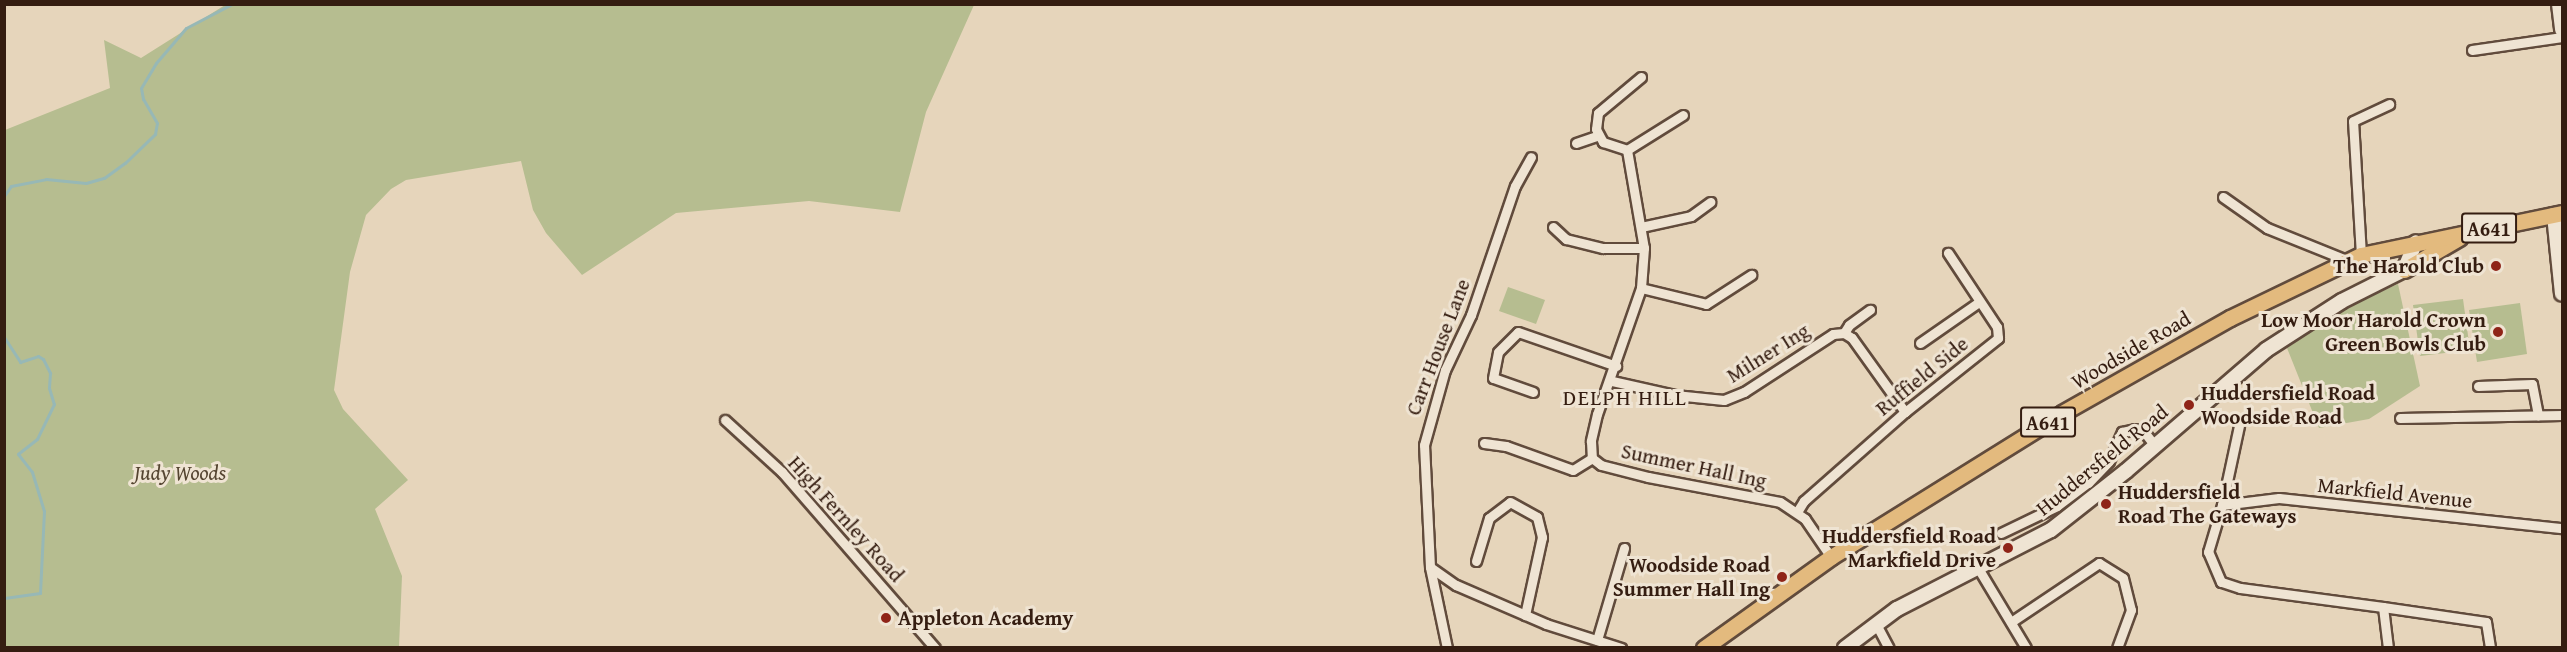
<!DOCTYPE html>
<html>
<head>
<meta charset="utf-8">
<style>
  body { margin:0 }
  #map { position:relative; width:2567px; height:652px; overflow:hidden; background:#e6d5bb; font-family:"Gentium Book Plus",serif }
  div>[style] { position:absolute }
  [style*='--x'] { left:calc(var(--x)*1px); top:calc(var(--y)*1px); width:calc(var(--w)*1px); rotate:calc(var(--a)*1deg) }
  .green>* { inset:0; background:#b6bd90 }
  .stream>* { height:3px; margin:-1.5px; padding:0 1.5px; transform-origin:1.5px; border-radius:1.5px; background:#97b8b6 }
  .roads { filter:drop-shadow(2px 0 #614b3c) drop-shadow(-2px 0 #614b3c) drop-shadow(0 2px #614b3c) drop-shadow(0 -2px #614b3c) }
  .street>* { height:9px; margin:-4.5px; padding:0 4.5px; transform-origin:4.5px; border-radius:4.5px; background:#efe4d3 }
  .secondary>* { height:14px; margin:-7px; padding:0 7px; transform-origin:7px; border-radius:7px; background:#efe4d3 }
  .primary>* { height:15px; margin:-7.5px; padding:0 7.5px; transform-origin:7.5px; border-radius:7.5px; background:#e3ba7e }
  .dots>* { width:16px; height:16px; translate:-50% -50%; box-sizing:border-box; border:3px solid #efe4d3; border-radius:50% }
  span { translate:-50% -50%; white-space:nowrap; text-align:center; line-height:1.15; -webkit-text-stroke:6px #efe4d3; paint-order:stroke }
  .shield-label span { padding:2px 4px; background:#efe4d3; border:2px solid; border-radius:4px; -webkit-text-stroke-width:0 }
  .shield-label { font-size:20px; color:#351d11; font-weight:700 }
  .poi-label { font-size:21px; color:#351d11; font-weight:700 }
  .right { translate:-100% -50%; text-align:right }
  .left { translate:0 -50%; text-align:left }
  .street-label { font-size:21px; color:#351d11 }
  .park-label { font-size:21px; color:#554531; font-style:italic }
  .neighbourhood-label { font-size:22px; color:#351d11; letter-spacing:1.5px }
  .frame { position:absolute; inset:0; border:6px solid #351d11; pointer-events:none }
</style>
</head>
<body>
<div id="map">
  <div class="green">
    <div style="clip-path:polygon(225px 5px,974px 4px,974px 5px,926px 112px,900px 212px,809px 201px,676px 213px,582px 275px,546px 233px,533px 210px,521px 161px,406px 180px,391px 189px,366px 215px,350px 272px,334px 390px,343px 409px,408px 480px,375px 509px,402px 576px,399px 647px,5px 647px,5px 130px,110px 88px,104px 40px,141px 58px)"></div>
    <div style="clip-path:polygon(2398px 284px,2420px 386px,2369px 419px,2319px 428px,2287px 348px,2347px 307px)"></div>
    <div style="clip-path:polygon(1508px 287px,1545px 300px,1536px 324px,1499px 311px)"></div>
    <div style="clip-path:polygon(2463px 299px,2470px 350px,2420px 356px,2413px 305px)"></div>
    <div style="clip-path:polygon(2520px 303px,2527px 354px,2477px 362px,2469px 310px)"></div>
  </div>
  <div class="stream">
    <div style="--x:4;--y:196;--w:12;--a:-55"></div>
    <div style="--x:11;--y:186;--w:36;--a:-11"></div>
    <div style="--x:46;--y:179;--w:40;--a:5.7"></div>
    <div style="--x:86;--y:183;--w:19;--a:-16"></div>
    <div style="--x:104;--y:178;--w:26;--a:-36"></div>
    <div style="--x:125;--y:163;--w:42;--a:-44"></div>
    <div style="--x:155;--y:134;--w:11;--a:-80"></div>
    <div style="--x:157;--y:123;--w:28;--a:-120"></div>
    <div style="--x:143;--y:99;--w:11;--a:-100"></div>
    <div style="--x:141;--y:88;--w:29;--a:-59"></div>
    <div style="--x:156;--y:63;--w:46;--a:-49.4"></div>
    <div style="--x:186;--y:28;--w:52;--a:-27.6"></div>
    <div style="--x:4;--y:246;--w:10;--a:90"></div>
    <div style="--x:4;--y:337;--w:30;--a:57"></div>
    <div style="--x:20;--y:362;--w:19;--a:-18"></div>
    <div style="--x:38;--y:356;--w:6;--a:31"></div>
    <div style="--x:43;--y:359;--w:16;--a:63"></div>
    <div style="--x:50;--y:373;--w:15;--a:94"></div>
    <div style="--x:49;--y:388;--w:17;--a:73"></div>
    <div style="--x:54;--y:404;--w:39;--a:116"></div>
    <div style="--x:37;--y:439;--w:24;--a:142"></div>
    <div style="--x:18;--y:454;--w:23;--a:52"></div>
    <div style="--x:32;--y:472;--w:41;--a:72.9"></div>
    <div style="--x:44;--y:511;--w:82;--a:92.8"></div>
    <div style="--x:40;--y:593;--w:36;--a:172"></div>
  </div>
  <div class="roads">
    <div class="street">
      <div style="--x:2472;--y:50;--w:91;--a:-8.2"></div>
      <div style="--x:1641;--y:77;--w:56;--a:140.1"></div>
      <div style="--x:1598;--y:113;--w:16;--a:97"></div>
      <div style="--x:1596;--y:129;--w:15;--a:62"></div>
      <div style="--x:1603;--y:142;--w:25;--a:18"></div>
      <div style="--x:1627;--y:150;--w:66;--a:-32"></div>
      <div style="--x:1576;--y:143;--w:24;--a:-19"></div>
      <div style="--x:1627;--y:150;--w:99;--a:80.2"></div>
      <div style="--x:1644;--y:248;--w:40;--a:94.3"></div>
      <div style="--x:1641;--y:288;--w:133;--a:109.2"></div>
      <div style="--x:1597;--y:414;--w:28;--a:103"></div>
      <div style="--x:1591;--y:441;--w:17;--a:87"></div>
      <div style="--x:1592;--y:458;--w:11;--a:38"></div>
      <div style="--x:1601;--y:465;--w:49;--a:14.3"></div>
      <div style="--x:1648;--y:477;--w:134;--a:10.7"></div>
      <div style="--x:1780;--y:502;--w:30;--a:34"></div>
      <div style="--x:1805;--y:519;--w:46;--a:55.6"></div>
      <div style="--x:2223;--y:197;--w:54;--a:35.2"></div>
      <div style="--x:2267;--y:228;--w:88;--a:21.9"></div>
      <div style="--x:1553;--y:227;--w:18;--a:43"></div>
      <div style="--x:1566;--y:239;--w:38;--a:14"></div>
      <div style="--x:1603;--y:248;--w:41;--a:0"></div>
      <div style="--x:1641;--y:227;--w:51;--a:-12.4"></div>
      <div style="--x:1691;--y:216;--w:24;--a:-36"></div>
      <div style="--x:2361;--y:255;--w:134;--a:-93.4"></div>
      <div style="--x:2353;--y:121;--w:40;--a:-25"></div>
      <div style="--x:1641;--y:288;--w:67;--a:13.8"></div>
      <div style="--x:1706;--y:304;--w:54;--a:-32.8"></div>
      <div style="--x:1844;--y:333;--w:9;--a:-58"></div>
      <div style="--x:1849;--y:325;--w:26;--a:-36"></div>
      <div style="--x:1920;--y:343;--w:72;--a:-34.8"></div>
      <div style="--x:1612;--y:381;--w:65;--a:12.5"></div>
      <div style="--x:1675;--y:395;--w:49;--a:5.8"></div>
      <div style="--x:1724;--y:400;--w:22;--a:-22"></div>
      <div style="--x:1744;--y:392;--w:106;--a:-33.1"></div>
      <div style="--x:1833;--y:334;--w:11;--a:-5"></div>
      <div style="--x:1844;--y:333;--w:9;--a:32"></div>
      <div style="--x:1852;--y:338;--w:91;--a:54.4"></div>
      <div style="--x:2478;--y:386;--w:54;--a:-2.1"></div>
      <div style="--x:2532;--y:384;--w:32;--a:79"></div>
      <div style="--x:1533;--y:392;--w:42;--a:-160.7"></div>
      <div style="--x:1493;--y:378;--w:26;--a:-79"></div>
      <div style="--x:1498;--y:352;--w:28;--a:-45"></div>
      <div style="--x:1518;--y:332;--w:104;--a:19.1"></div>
      <div style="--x:2400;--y:418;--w:162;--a:-1.1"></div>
      <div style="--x:725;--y:420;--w:77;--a:42.4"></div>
      <div style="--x:782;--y:472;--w:233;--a:49"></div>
      <div style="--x:1484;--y:443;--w:22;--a:8"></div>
      <div style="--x:1506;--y:446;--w:71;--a:19.7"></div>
      <div style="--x:1573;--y:470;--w:22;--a:-32"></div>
      <div style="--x:2222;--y:505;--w:81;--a:-77.9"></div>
      <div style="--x:1797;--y:512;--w:13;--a:-58"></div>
      <div style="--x:1804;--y:501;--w:135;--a:-41.4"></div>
      <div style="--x:1905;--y:412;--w:119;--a:-38.5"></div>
      <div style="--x:1998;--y:338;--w:11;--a:-95"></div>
      <div style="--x:1997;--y:327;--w:89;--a:-123.5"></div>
      <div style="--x:2001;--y:533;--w:62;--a:-25.7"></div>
      <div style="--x:2057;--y:506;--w:39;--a:-37"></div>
      <div style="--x:2088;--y:483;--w:30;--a:-46"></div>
      <div style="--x:2109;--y:461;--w:32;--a:-66"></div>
      <div style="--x:2122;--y:432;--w:13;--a:-13"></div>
      <div style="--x:2135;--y:429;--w:11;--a:22"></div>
      <div style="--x:2145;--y:433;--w:16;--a:52"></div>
      <div style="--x:1476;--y:561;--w:45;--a:-73.2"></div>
      <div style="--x:1489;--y:518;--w:26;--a:-37"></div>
      <div style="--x:1510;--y:502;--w:31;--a:29"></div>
      <div style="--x:1537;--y:517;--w:21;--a:76"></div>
      <div style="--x:1542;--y:537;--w:80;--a:102.3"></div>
      <div style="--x:1430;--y:567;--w:32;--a:35"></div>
      <div style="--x:1456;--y:585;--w:98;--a:23.4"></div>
      <div style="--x:1546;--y:624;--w:79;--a:17.7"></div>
      <div style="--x:1978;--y:568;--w:93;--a:59"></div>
      <div style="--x:2383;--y:607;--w:104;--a:8.3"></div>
      <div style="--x:2486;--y:622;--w:26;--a:81"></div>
      <div style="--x:2011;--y:622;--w:106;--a:-33.8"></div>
      <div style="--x:2099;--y:563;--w:28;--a:32"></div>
      <div style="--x:2123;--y:578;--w:33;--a:76"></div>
      <div style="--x:2131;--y:610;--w:40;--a:110.2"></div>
      <div style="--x:1876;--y:624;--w:27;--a:62"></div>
      <div style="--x:1597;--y:640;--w:96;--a:-73.6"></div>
      <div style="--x:1447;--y:648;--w:83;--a:-101.9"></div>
      <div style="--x:1430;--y:567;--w:122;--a:-92.8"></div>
      <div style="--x:1424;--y:445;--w:78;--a:-74.4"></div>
      <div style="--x:1445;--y:370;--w:61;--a:-64.7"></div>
      <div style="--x:1471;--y:315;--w:136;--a:-71.2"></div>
      <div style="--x:1515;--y:186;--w:33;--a:-61"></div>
      <div style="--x:2388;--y:648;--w:41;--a:-97"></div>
      <div style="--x:2383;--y:607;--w:144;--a:-172.4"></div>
      <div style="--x:2240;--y:588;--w:20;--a:-162"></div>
      <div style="--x:2221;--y:582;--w:33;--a:-113"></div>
      <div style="--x:2208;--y:552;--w:49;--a:-73.4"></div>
      <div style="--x:2222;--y:505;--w:57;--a:-7"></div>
      <div style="--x:2279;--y:498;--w:285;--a:6.1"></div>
    </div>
    <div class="secondary">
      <div style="--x:2559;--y:4;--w:26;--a:83"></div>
      <div style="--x:2554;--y:215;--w:79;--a:84.2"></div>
      <div style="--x:1845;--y:648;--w:65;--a:-36.9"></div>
      <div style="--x:1897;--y:609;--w:173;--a:-27.2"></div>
      <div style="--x:2051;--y:530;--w:95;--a:-38.2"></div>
      <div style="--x:2126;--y:471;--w:185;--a:-40.8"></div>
      <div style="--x:2266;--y:350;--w:90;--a:-32.8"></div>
      <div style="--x:2342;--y:301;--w:69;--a:-26.6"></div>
      <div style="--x:2404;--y:270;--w:30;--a:-67"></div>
    </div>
    <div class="primary">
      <div style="--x:2404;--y:270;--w:64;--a:-30.2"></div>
      <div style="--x:1704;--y:648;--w:156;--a:-35.6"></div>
      <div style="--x:1831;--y:557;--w:272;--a:-31.9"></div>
      <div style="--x:2062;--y:413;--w:193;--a:-29.5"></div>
      <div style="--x:2230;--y:318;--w:145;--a:-25.7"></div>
      <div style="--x:2361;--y:255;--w:205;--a:-11.8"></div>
    </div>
  </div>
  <div class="dots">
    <div style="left:2496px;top:266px;background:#8f2418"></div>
    <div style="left:2498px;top:332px;background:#8f2418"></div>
    <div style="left:2189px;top:405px;background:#8f2418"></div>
    <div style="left:2106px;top:504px;background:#8f2418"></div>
    <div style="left:2008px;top:548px;background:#8f2418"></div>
    <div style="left:1782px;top:577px;background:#8f2418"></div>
    <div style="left:886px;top:618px;background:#8f2418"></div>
  </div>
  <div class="shield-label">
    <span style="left:2489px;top:228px">A641</span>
    <span style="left:2048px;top:422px">A641</span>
  </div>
  <div class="poi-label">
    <span class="right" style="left:2484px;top:266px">The Harold Club</span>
    <span class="right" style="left:2486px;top:332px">Low Moor Harold Crown<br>Green Bowls Club</span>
    <span class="left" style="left:2201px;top:405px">Huddersfield Road<br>Woodside Road</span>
    <span class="left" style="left:2118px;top:504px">Huddersfield<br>Road The Gateways</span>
    <span class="right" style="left:1996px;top:548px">Huddersfield Road<br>Markfield Drive</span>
    <span class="right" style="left:1770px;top:577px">Woodside Road<br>Summer Hall Ing</span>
    <span class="left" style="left:898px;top:618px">Appleton Academy</span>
  </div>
  <div class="street-label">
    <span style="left:1438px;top:347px;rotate:-69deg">Carr House Lane</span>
    <span style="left:2131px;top:350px;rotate:-30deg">Woodside Road</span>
    <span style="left:1768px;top:353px;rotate:-32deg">Milner Ing</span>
    <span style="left:1922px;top:376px;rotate:-39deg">Ruffield Side</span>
    <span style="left:2102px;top:460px;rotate:-39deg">Huddersfield Road</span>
    <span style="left:1694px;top:466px;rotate:12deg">Summer Hall Ing</span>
    <span style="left:2395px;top:493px;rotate:6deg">Markfield Avenue</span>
    <span style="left:846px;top:519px;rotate:48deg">High Fernley Road</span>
  </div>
  <div class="park-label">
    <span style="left:180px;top:473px">Judy Woods</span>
  </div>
  <div class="neighbourhood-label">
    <span style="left:1625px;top:398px">DELPH HILL</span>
  </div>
  <div class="frame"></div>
</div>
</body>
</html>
